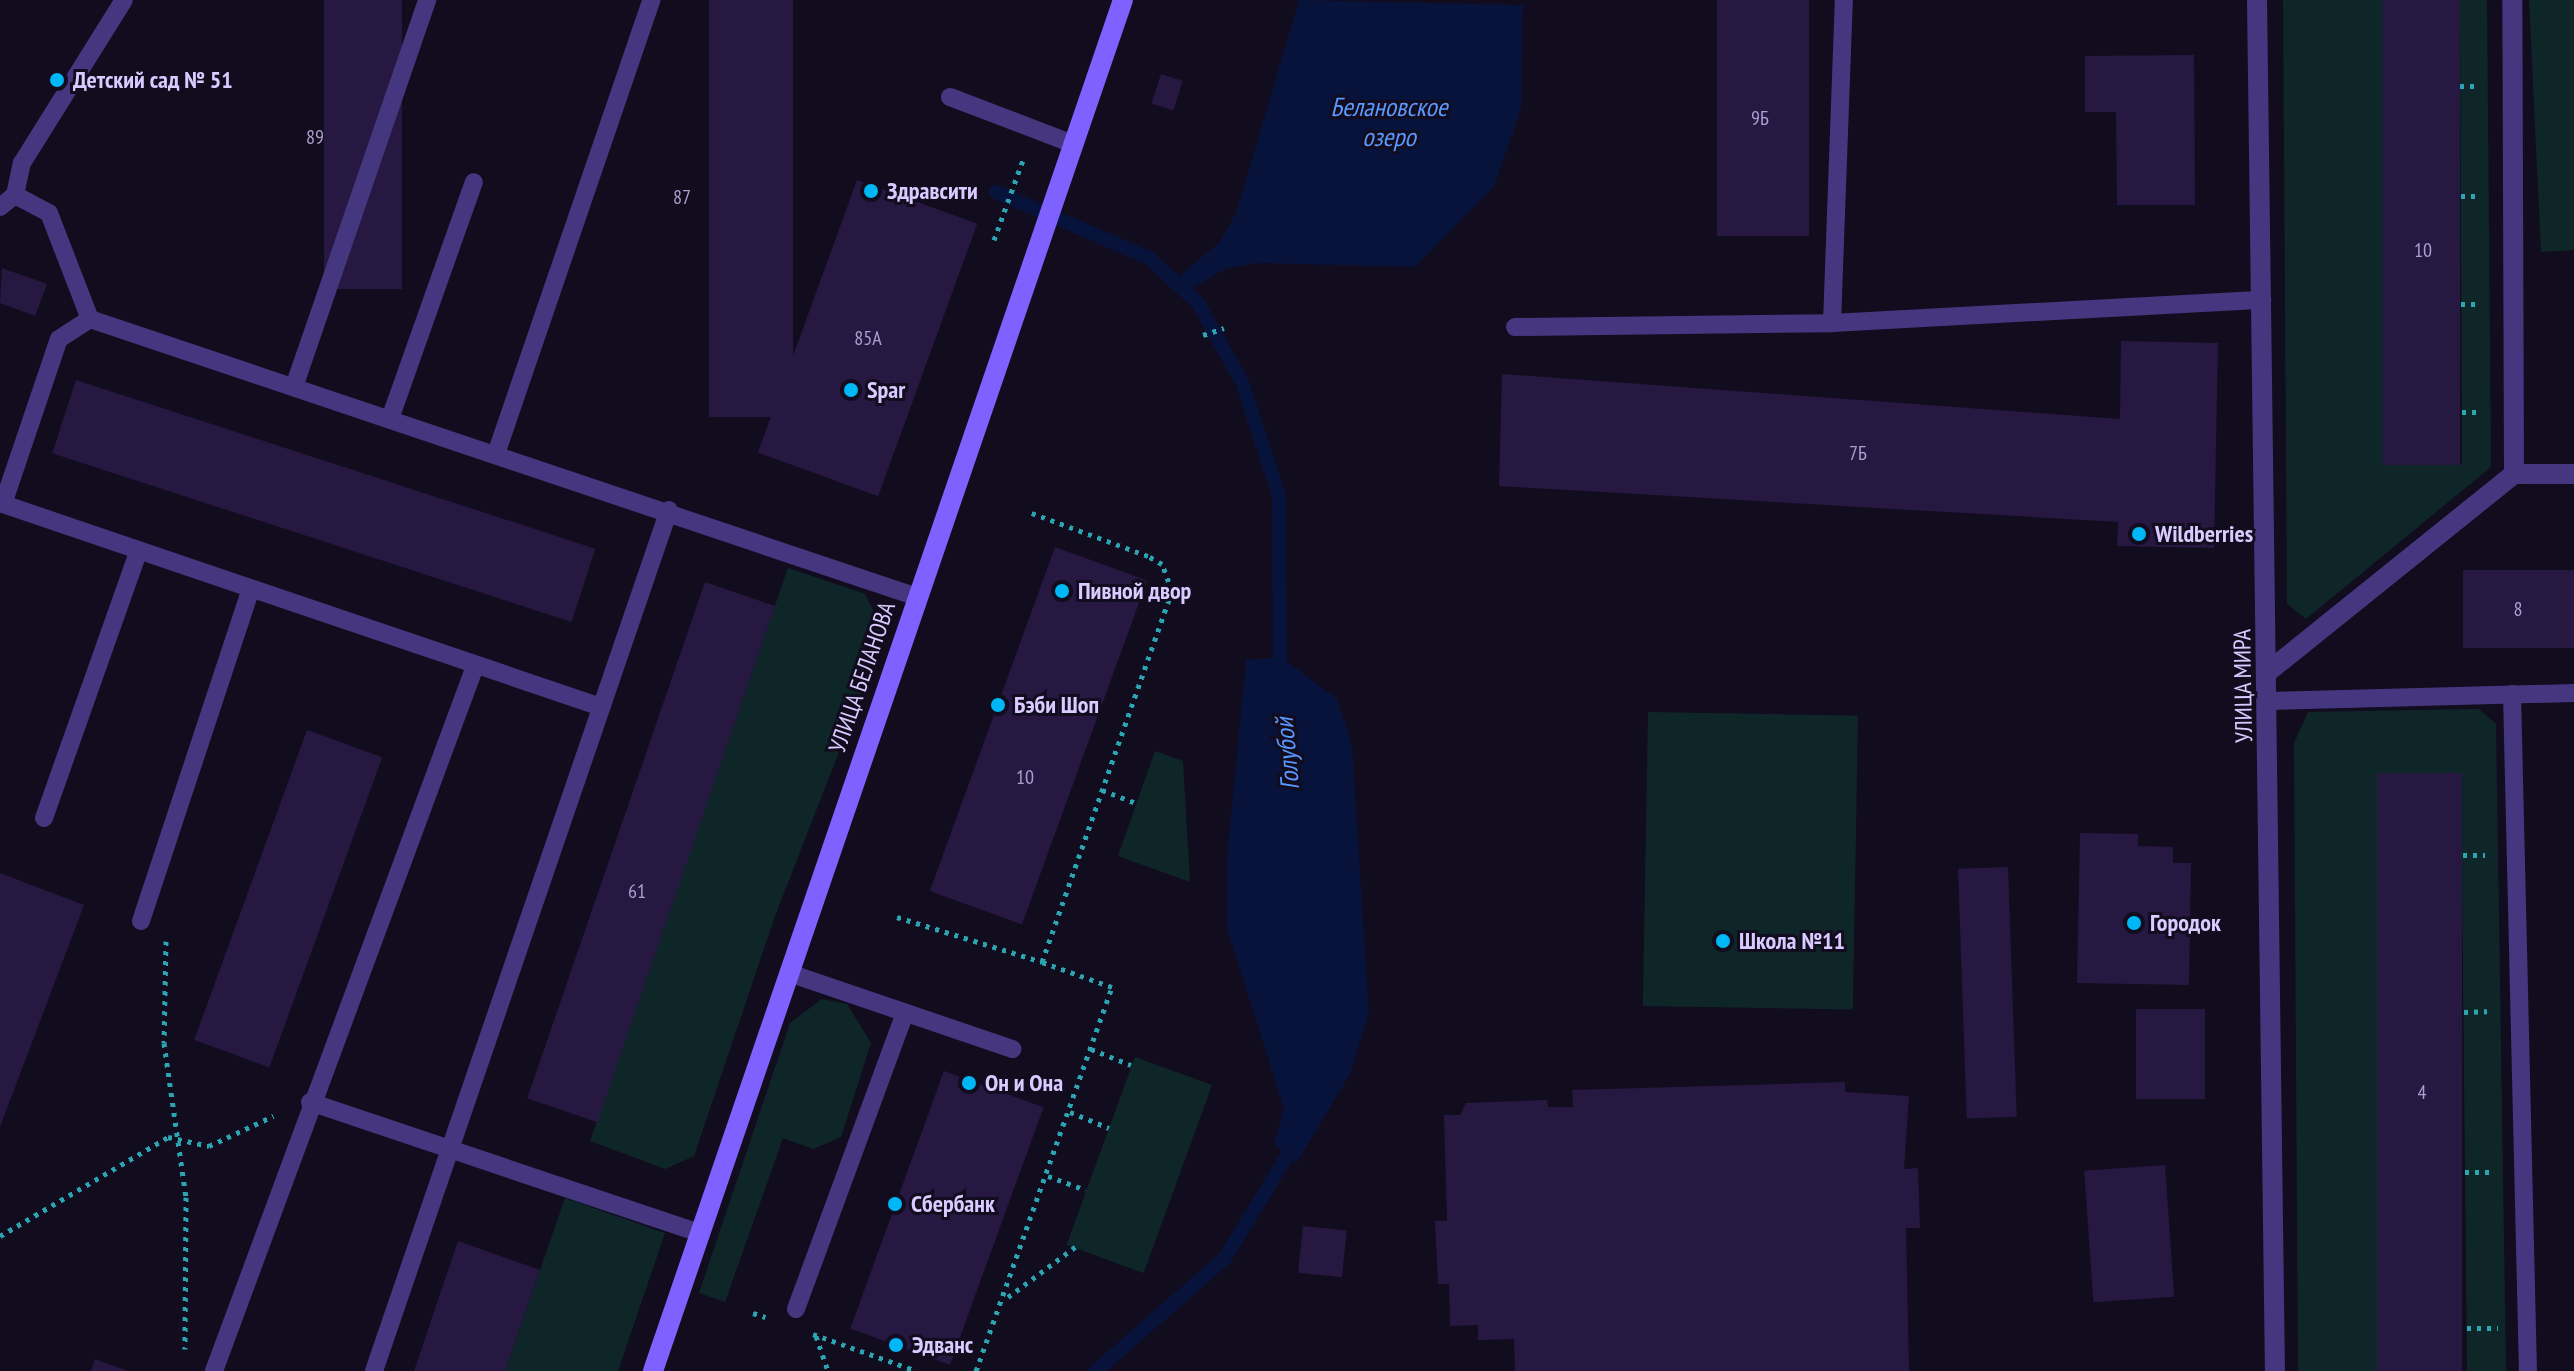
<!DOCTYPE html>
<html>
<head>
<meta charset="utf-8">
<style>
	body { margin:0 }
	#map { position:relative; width:2574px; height:1371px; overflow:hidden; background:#120c1f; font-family:"PT Sans Narrow",sans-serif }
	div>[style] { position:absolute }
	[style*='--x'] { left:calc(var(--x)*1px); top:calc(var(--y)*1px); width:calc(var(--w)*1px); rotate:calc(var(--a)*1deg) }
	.green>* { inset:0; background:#0f2629; transform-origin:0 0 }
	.water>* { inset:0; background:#08133c }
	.stream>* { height:14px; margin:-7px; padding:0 7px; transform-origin:7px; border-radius:7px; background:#08133c }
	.building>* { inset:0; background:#271841; transform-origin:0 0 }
	.path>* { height:5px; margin-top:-2.5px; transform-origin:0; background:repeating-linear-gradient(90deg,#2ca5b2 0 4px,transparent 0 10px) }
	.lane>* { height:18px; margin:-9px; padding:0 9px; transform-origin:9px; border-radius:9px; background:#45377f }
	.street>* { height:20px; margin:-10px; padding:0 10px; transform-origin:10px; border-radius:10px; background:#45377f }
	.secondary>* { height:20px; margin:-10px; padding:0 10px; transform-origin:10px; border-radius:10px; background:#7e62ff }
	.dots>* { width:22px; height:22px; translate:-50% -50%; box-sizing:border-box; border:4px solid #120c1f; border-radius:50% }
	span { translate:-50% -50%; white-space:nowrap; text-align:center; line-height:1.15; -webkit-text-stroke:6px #120c1f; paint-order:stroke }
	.number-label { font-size:20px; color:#ac9ed0 }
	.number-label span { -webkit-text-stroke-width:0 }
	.poi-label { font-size:24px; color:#d9cbff; font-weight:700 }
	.left { translate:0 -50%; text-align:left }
	.street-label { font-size:24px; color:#d9cbff }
	.water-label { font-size:26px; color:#5998ff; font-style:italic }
</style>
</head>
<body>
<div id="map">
	<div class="green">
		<div style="clip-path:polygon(2283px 0,2383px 0,2386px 465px,2462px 464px,2460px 0,2487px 0,2491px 467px,2306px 619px,2287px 604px)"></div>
		<div style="clip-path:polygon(2529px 0,2574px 0,2574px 250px,2541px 252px)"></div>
		<div style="clip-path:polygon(788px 568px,865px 594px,885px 634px,775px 916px,694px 1156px,665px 1169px,590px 1141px)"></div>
		<div style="clip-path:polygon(2479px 709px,2496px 724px,2506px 1371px,2467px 1371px,2461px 773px,2377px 774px,2382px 1371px,2298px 1371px,2294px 743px,2308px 712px)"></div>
		<div style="left:1648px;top:712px;width:210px;height:294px;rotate:1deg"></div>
		<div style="clip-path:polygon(1155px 751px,1183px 761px,1190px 882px,1118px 856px)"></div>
		<div style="clip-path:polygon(822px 999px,847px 1004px,871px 1043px,841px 1137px,813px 1149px,783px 1138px,725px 1302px,699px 1293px,790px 1023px)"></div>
		<div style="left:1135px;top:1057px;width:82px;height:200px;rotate:20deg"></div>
		<div style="clip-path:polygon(565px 1198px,665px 1233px,618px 1371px,505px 1371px)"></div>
	</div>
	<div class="water">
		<div style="clip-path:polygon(1299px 0,1523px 5px,1521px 109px,1494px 187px,1415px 267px,1260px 263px,1227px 268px,1181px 294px,1171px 283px,1219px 243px,1236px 213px)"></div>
		<div style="clip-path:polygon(1281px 657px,1337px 699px,1352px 745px,1369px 1013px,1350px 1074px,1296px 1164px,1274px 1143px,1284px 1109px,1227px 928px,1227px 857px,1246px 660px)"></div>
	</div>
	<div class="stream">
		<div style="--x:996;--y:192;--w:167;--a:23.3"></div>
		<div style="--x:1149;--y:258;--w:67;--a:42.6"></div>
		<div style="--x:1198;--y:303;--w:90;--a:60.9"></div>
		<div style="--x:1242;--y:382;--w:119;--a:71.9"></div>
		<div style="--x:1279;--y:495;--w:180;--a:89.7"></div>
		<div style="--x:1096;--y:1371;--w:171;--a:-41.2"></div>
		<div style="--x:1225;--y:1258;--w:137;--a:-58.7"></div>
	</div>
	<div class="building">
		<div style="left:324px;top:0;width:78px;height:289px"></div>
		<div style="left:709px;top:0;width:84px;height:417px"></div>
		<div style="left:1717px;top:0;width:92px;height:236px"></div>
		<div style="left:2383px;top:0;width:77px;height:465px"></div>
		<div style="clip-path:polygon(2194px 55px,2195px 205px,2117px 205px,2116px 112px,2085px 112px,2085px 56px)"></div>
		<div style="left:1161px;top:74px;width:23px;height:31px;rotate:18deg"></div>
		<div style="left:857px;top:180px;width:128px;height:290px;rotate:20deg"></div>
		<div style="clip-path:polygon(2px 268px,47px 284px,35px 316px,0 303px)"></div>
		<div style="clip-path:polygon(2121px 341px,2218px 343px,2214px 548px,2117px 546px,2118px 522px,1499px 486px,1502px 374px,2120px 419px)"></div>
		<div style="left:76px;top:380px;width:546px;height:77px;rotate:18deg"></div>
		<div style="left:1055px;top:547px;width:98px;height:366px;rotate:20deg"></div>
		<div style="left:2463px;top:570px;width:111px;height:78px"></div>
		<div style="left:705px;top:582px;width:74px;height:546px;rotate:19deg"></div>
		<div style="left:307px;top:730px;width:80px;height:330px;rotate:20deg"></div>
		<div style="left:2462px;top:773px;width:598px;height:85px;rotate:90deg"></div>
		<div style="clip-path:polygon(2080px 833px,2138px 834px,2138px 846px,2173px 847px,2173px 863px,2191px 863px,2189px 985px,2077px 983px)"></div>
		<div style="left:2008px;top:867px;width:250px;height:50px;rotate:88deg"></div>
		<div style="clip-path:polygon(0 873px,84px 905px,0 1127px)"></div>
		<div style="left:2136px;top:1009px;width:69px;height:90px"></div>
		<div style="left:944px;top:1071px;width:106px;height:274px;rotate:20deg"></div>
		<div style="clip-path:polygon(1845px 1082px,1845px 1092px,1909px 1096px,1904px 1169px,1918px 1168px,1920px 1228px,1906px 1228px,1909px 1371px,1515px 1371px,1514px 1339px,1478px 1340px,1478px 1325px,1450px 1326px,1449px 1284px,1438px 1284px,1435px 1221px,1447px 1221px,1444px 1115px,1460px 1115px,1466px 1103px,1547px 1100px,1548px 1107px,1573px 1107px,1572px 1090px)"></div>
		<div style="left:2165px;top:1165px;width:132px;height:81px;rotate:86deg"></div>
		<div style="left:1303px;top:1226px;width:44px;height:47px;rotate:6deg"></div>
		<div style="clip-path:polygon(458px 1241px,540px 1270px,505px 1371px,414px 1371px)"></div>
		<div style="clip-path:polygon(95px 1359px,128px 1371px,91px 1371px)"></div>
	</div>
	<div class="path">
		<div style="--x:2460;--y:86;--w:19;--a:0"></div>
		<div style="--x:2461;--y:196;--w:19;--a:0"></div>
		<div style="--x:994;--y:240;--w:88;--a:-70.1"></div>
		<div style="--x:2461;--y:304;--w:19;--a:0"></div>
		<div style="--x:1203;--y:335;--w:22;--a:-18"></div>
		<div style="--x:2462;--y:412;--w:19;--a:0"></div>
		<div style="--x:1102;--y:790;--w:36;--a:21"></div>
		<div style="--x:2463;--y:855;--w:22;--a:0"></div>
		<div style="--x:897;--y:917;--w:152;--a:17.2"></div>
		<div style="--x:1042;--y:962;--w:393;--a:-70.7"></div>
		<div style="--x:1172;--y:591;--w:29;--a:-110"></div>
		<div style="--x:1162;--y:564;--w:16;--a:-150"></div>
		<div style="--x:1148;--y:556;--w:124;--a:-159.7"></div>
		<div style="--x:166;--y:941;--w:102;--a:91.1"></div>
		<div style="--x:164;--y:1043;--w:156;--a:81.9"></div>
		<div style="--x:186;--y:1197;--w:152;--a:90.4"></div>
		<div style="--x:2464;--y:1012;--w:23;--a:-2"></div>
		<div style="--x:1091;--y:1049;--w:43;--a:21.8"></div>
		<div style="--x:1070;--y:1112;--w:42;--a:22.3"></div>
		<div style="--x:2465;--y:1172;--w:27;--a:0"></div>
		<div style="--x:1048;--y:1176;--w:40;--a:20.2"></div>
		<div style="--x:0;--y:1236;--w:195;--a:-30.5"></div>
		<div style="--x:168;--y:1137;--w:42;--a:12.4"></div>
		<div style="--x:209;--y:1146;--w:71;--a:-25.1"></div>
		<div style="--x:1008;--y:1297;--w:84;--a:-36.7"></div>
		<div style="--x:753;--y:1313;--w:13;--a:18"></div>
		<div style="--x:2467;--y:1328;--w:31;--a:0"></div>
		<div style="--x:813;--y:1334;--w:110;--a:19.6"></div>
		<div style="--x:816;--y:1336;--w:37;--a:71"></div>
		<div style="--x:976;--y:1371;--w:407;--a:-70.5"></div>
		<div style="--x:1112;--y:987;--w:74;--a:-160.3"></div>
	</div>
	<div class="lane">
		<div style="--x:950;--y:97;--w:132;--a:20.9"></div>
		<div style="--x:15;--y:195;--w:33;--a:-78"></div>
		<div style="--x:22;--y:163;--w:192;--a:-58"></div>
		<div style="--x:0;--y:207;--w:19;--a:-39"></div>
		<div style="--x:15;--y:195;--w:38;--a:28"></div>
		<div style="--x:49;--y:213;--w:114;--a:68.9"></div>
		<div style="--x:1832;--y:323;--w:323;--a:-87.9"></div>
		<div style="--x:1515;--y:327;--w:317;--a:-0.7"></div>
		<div style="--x:1832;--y:323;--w:431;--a:-3.1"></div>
		<div style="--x:295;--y:384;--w:406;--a:-71"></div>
		<div style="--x:391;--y:416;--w:248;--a:-70.5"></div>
		<div style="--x:497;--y:451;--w:477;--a:-71.1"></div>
		<div style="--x:2512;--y:694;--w:677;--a:88.65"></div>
		<div style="--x:2269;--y:701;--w:305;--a:-1.5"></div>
		<div style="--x:601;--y:707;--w:632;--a:-161.25"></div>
		<div style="--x:3;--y:504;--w:174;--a:-71.3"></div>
		<div style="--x:59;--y:339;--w:37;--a:-33"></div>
		<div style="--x:90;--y:319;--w:872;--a:18.58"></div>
		<div style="--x:44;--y:818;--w:284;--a:-70.5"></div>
		<div style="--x:141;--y:921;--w:350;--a:-71.7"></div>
		<div style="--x:789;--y:973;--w:236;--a:18.8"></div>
		<div style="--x:310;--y:1102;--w:411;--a:18.6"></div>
		<div style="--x:796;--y:1309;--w:316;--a:-69.8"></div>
		<div style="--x:214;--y:1371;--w:752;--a:-69.68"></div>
		<div style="--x:374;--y:1371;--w:910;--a:-71.09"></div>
	</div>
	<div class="street">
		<div style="--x:2257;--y:0;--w:1371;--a:89.25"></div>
		<div style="--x:2514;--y:474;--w:60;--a:0"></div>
		<div style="--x:2269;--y:671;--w:314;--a:-38.8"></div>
		<div style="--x:2514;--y:474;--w:474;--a:-90.2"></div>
	</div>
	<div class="secondary">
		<div style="--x:653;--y:1371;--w:1449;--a:-71.08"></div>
	</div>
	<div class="dots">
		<div style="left:57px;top:80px;background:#00b7f6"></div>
		<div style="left:871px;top:191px;background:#00b7f6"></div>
		<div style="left:851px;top:390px;background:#00b7f6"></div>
		<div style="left:2139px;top:534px;background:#00b7f6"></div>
		<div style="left:1062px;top:591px;background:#00b7f6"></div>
		<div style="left:998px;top:705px;background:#00b7f6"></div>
		<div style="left:2134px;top:923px;background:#00b7f6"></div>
		<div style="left:1723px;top:941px;background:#00b7f6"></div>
		<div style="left:969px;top:1083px;background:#00b7f6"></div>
		<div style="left:895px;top:1204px;background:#00b7f6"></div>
		<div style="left:896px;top:1345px;background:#00b7f6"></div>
	</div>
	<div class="number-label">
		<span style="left:1760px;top:118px">9Б</span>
		<span style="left:315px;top:137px">89</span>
		<span style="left:682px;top:197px">87</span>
		<span style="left:2423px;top:250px">10</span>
		<span style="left:868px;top:338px">85А</span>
		<span style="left:1858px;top:453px">7Б</span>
		<span style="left:2518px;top:609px">8</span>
		<span style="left:1025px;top:777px">10</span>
		<span style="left:637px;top:891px">61</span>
		<span style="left:2422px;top:1092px">4</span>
	</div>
	<div class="poi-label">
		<span class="left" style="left:73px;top:80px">Детский сад № 51</span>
		<span class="left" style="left:887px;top:191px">Здравсити</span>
		<span class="left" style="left:867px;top:390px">Spar</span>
		<span class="left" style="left:2155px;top:534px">Wildberries</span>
		<span class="left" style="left:1078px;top:591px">Пивной двор</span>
		<span class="left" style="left:1014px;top:705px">Бэби Шоп</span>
		<span class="left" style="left:2150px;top:923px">Городок</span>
		<span class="left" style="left:1739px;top:941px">Школа №11</span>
		<span class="left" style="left:985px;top:1083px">Он и Она</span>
		<span class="left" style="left:911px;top:1204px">Сбербанк</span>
		<span class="left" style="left:912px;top:1345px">Эдванс</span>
	</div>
	<div class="street-label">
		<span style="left:862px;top:677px;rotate:-71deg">УЛИЦА БЕЛАНОВА</span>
		<span style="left:2243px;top:686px;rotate:-91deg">УЛИЦА МИРА</span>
	</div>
	<div class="water-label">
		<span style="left:1389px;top:122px">Белановское<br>озеро</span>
		<span style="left:1287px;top:754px;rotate:-95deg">Голубой</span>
	</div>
</div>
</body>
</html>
